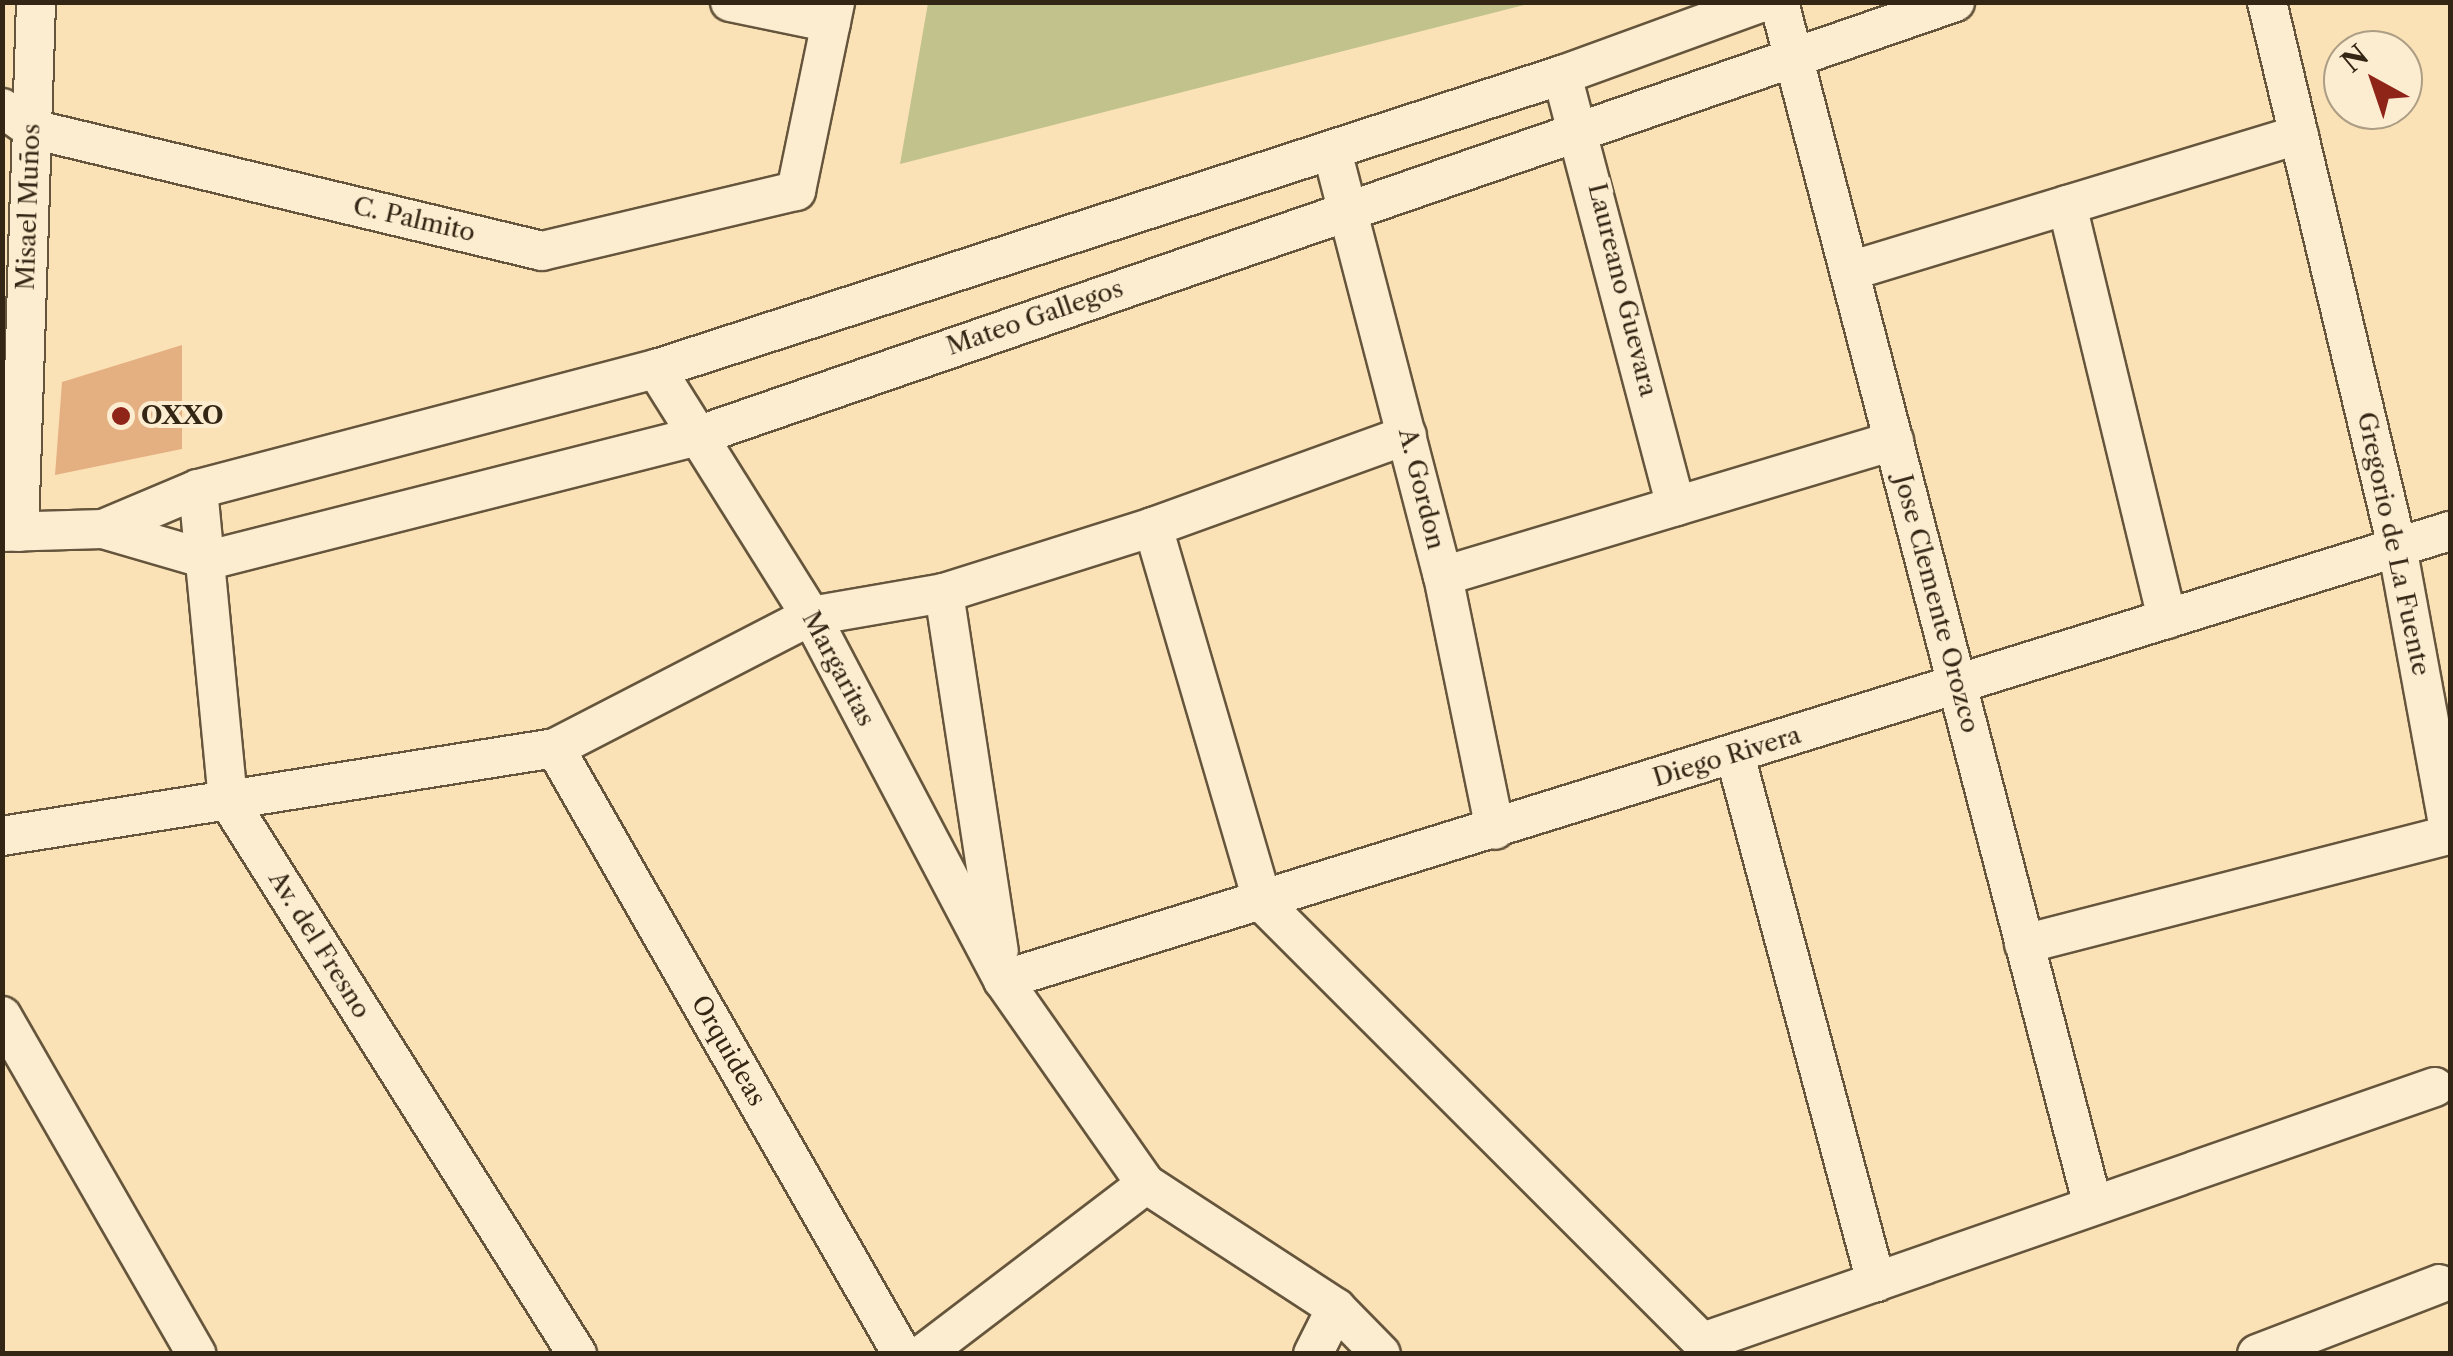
<!DOCTYPE html>
<html>
<head>
<meta charset="utf-8">
<style>
	body { margin:0 }
	#map { position:relative; width:2453px; height:1356px; overflow:hidden; background:#fbe2b6; font-family:"Libre Caslon Text",serif }
	div>[style] { position:absolute }
	[style*='--x'] { left:calc(var(--x)*1px); top:calc(var(--y)*1px); width:calc(var(--w)*1px); rotate:calc(var(--a)*1deg) }
	.green>* { inset:0; background:#c1c28c }
	.building>* { inset:0; background:#e4b082 }
	.roads { filter:drop-shadow(2px 0 #65553c) drop-shadow(-2px 0 #65553c) drop-shadow(0 2px #65553c) drop-shadow(0 -2px #65553c) }
	.street>* { height:38px; margin:-19px; padding:0 19px; transform-origin:19px; border-radius:19px; background:#fcecd0 }
	.dots>* { width:28px; height:28px; translate:-50% -50%; box-sizing:border-box; border:5px solid #fcecd0; border-radius:50% }
	span { translate:-50% -50%; white-space:nowrap; text-align:center; line-height:1.15; -webkit-text-stroke:8px #fcecd0; paint-order:stroke }
	.street-label { font-size:25px; color:#332614 }
	.poi-label { font-size:25px; color:#332614; font-weight:700 }
	.left { translate:0 -50%; text-align:left }
	.frame { position:absolute; inset:0; border:5px solid #332614; pointer-events:none }
	.north { position:absolute; left:2323px; top:30px; width:100px; height:100px; box-sizing:border-box; background:#fcecd0; border:2px solid #ac9d85; border-radius:50%; rotate:320deg; font-size:28px; font-weight:700; line-height:40px; text-align:center; color:#332614 }
	.north::after { content:''; display:block; margin:auto; width:35px; height:45px; background:#8f2418; clip-path:polygon(50% 0,100% 100%,50% 72%,0 100%) }
</style>
</head>
<body>
<div id="map">
	<div class="green">
		<div style="clip-path:polygon(928px 3px,928px 2px,1532px 3px,900px 164px)"></div>
	</div>
	<div class="building">
		<div style="clip-path:polygon(182px 345px,182px 449px,55px 475px,62px 382px)"></div>
	</div>
	<div class="roads">
		<div class="street">
			<div style="--x:730;--y:2;--w:103;--a:11.7"></div>
			<div style="--x:1779;--y:2;--w:1244;--a:75.38"></div>
			<div style="--x:1562;--y:75;--w:446;--a:75.2"></div>
			<div style="--x:2;--y:108;--w:37;--a:35"></div>
			<div style="--x:32;--y:129;--w:524;--a:13.45"></div>
			<div style="--x:542;--y:251;--w:261;--a:-13.3"></div>
			<div style="--x:796;--y:191;--w:193;--a:-78.3"></div>
			<div style="--x:1332;--y:151;--w:439;--a:75.4"></div>
			<div style="--x:1443;--y:576;--w:259;--a:78.4"></div>
			<div style="--x:2067;--y:205;--w:426;--a:76.4"></div>
			<div style="--x:1850;--y:271;--w:469;--a:-16.9"></div>
			<div style="--x:656;--y:369;--w:292;--a:57.9"></div>
			<div style="--x:811;--y:616;--w:412;--a:62.2"></div>
			<div style="--x:1003;--y:980;--w:249;--a:55"></div>
			<div style="--x:1146;--y:1184;--w:227;--a:33.1"></div>
			<div style="--x:1336;--y:1308;--w:64;--a:45.6"></div>
			<div style="--x:198;--y:489;--w:312;--a:84.5"></div>
			<div style="--x:228;--y:800;--w:655;--a:57.79"></div>
			<div style="--x:1153;--y:527;--w:392;--a:73.7"></div>
			<div style="--x:1263;--y:903;--w:638;--a:45"></div>
			<div style="--x:103;--y:529;--w:103;--a:-22.8"></div>
			<div style="--x:198;--y:489;--w:473;--a:-14.7"></div>
			<div style="--x:656;--y:369;--w:953;--a:-17.98"></div>
			<div style="--x:1562;--y:75;--w:214;--a:-20"></div>
			<div style="--x:2;--y:532;--w:101;--a:-1.7"></div>
			<div style="--x:103;--y:529;--w:110;--a:16.3"></div>
			<div style="--x:209;--y:560;--w:500;--a:-14.23"></div>
			<div style="--x:694;--y:437;--w:1334;--a:-19.03"></div>
			<div style="--x:19;--y:532;--w:530;--a:-88.16"></div>
			<div style="--x:1443;--y:576;--w:471;--a:-16.7"></div>
			<div style="--x:944;--y:593;--w:362;--a:81.3"></div>
			<div style="--x:555;--y:748;--w:698;--a:60.2"></div>
			<div style="--x:1735;--y:755;--w:546;--a:75.02"></div>
			<div style="--x:2;--y:836;--w:560;--a:-9.04"></div>
			<div style="--x:555;--y:748;--w:288;--a:-27.3"></div>
			<div style="--x:811;--y:616;--w:135;--a:-9.8"></div>
			<div style="--x:944;--y:593;--w:219;--a:-17.5"></div>
			<div style="--x:1153;--y:527;--w:270;--a:-19.9"></div>
			<div style="--x:2024;--y:944;--w:440;--a:-14.4"></div>
			<div style="--x:2450;--y:835;--w:293;--a:-100.4"></div>
			<div style="--x:2397;--y:547;--w:560;--a:-103.42"></div>
			<div style="--x:1003;--y:980;--w:1515;--a:-17.24"></div>
			<div style="--x:2;--y:1016;--w:390;--a:60.1"></div>
			<div style="--x:1703;--y:1342;--w:775;--a:-19.21"></div>
			<div style="--x:923;--y:1354;--w:280;--a:-37.3"></div>
			<div style="--x:1313;--y:1354;--w:51;--a:-63.4"></div>
			<div style="--x:2257;--y:1354;--w:195;--a:-21"></div>
		</div>
	</div>
	<div class="dots">
		<div style="left:121px;top:416px;background:#8f2418"></div>
	</div>
	<div class="street-label">
		<span style="left:29px;top:207px;rotate:-88deg">Misael Muños</span>
		<span style="left:414px;top:220px;rotate:13deg">C. Palmito</span>
		<span style="left:1622px;top:290px;rotate:76deg">Laureano Guevara</span>
		<span style="left:1035px;top:318px;rotate:-19deg">Mateo Gallegos</span>
		<span style="left:1421px;top:489px;rotate:76deg">A. Gordon</span>
		<span style="left:2393px;top:544px;rotate:78deg">Gregorio de La Fuente</span>
		<span style="left:1936px;top:604px;rotate:75deg">Jose Clemente Orozco</span>
		<span style="left:838px;top:669px;rotate:62deg">Margaritas</span>
		<span style="left:1727px;top:757px;rotate:-17deg">Diego Rivera</span>
		<span style="left:319px;top:945px;rotate:58deg">Av. del Fresno</span>
		<span style="left:728px;top:1051px;rotate:60deg">Orquideas</span>
	</div>
	<div class="poi-label">
		<span class="left" style="left:141px;top:416px">OXXO</span>
	</div>
	<div class="frame"></div>
	<div class="north">N</div>
</div>
</body>
</html>
